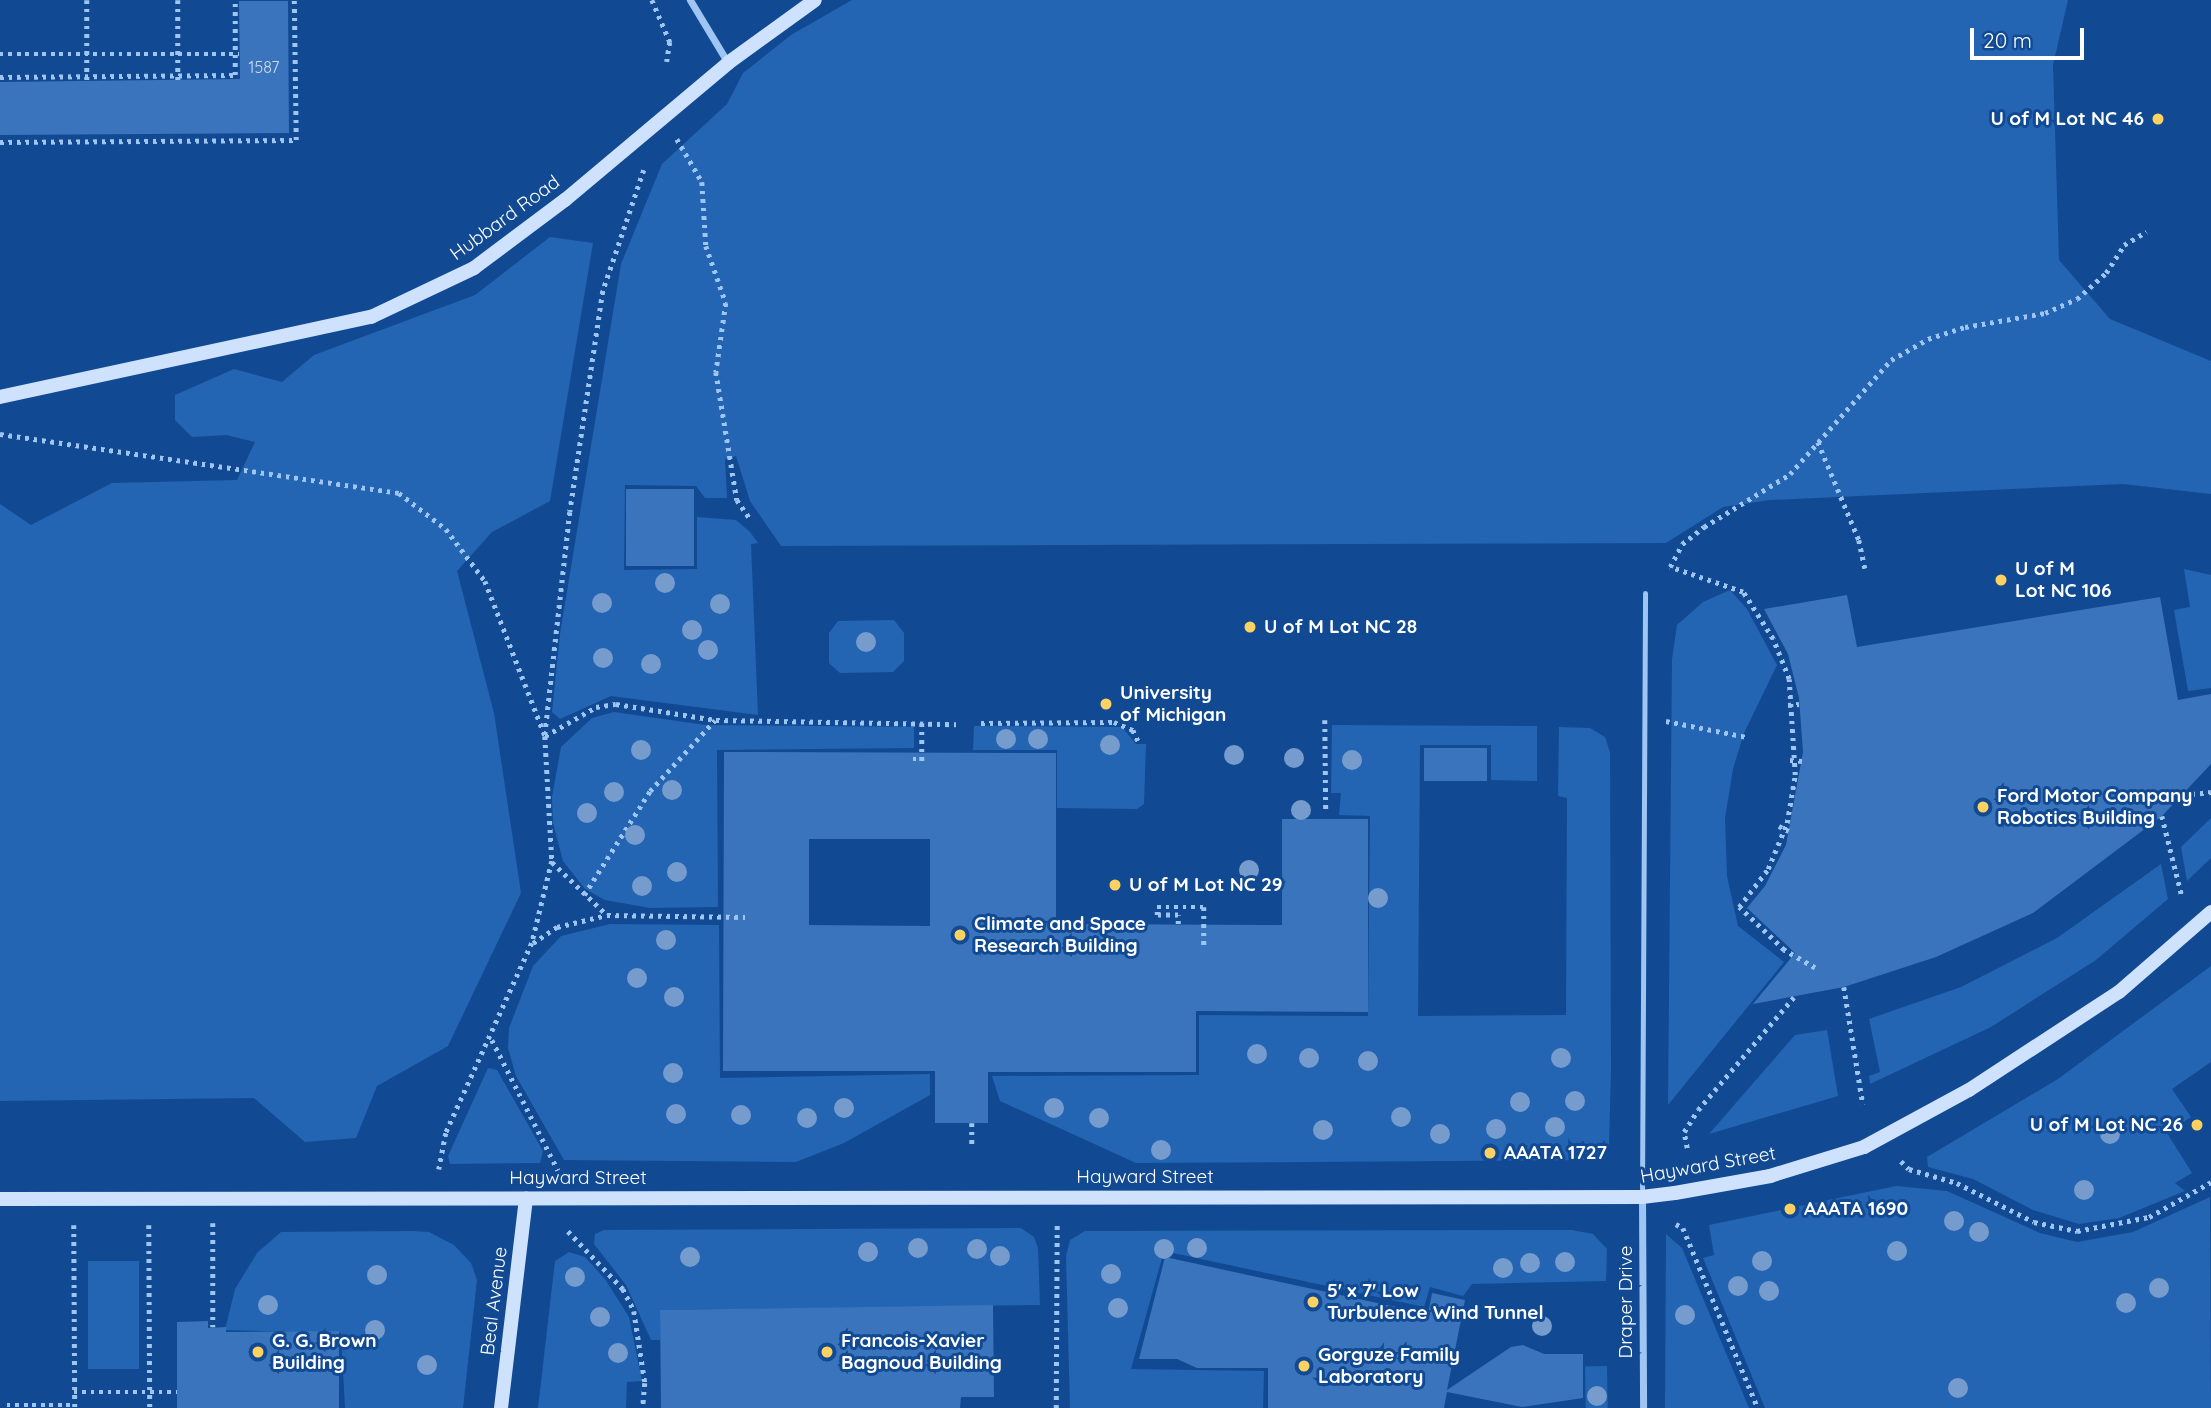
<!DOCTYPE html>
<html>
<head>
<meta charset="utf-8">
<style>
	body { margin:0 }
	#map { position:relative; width:2211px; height:1408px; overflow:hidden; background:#114a93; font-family:Quicksand,sans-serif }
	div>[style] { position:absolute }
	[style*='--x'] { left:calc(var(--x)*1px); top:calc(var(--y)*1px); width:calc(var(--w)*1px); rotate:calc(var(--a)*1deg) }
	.green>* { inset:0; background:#2364b3; transform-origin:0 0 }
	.building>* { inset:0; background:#3a74bc; transform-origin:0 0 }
	.path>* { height:4.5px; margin-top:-2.25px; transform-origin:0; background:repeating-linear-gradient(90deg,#9fc5f3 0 3.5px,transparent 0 8.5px) }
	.lane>* { height:5px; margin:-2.5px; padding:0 2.5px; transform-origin:2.5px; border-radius:2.5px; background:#9fc5f3 }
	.street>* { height:7px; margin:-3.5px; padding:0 3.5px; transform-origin:3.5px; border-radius:3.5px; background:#9fc5f3 }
	.secondary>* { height:14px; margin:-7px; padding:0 7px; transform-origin:7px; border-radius:7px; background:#cee2fd }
	.trees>* { width:20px; height:20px; margin:-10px; border-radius:50%; background:#759ccd }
	.dots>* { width:19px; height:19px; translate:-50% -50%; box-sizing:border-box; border:4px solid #114a93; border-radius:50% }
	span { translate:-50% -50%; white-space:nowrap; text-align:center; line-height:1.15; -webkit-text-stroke:6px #114a93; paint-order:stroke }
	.number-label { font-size:16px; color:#cedcee }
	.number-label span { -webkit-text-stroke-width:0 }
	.poi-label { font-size:19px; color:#fff; font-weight:700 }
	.right { translate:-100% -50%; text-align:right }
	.left { translate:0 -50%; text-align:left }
	.street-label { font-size:19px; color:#fff }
	.scale { position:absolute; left:1970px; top:28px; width:114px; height:32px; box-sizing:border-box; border:4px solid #fff; border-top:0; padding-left:9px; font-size:21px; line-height:24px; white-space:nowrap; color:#fff; -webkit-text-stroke:5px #114a93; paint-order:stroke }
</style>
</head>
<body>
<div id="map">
	<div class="green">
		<div style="clip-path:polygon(852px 0,2068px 0,2053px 65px,2059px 260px,2110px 319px,2211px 361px,2211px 494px,2123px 484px,1770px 500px,1723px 507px,1666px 543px,781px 546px,750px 501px,736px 456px,725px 459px,727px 498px,705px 498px,696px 486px,625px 485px,624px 570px,697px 569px,697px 517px,736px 520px,750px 532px,758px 543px,751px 544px,758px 715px,611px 696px,560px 719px,552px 712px,560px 634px,621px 264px,662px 164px,727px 104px,743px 73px,791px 35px)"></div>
		<div style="clip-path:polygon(550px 237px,593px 243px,550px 501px,492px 532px,457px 571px,494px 713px,521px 893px,448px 1046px,377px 1086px,356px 1138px,305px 1142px,254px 1098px,0 1101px,0 504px,31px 525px,112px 483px,237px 480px,255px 442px,226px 435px,192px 437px,175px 420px,175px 395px,234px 369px,282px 382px,314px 355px,475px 295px)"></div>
		<div style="clip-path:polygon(2184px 569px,2211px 575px,2211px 688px,2188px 691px,2174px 610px,2190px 607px)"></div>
		<div style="clip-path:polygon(1730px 590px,1747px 609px,1777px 665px,1744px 733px,1733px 769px,1725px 818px,1727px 876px,1738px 926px,1784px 962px,1668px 1105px,1672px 659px,1677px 625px,1703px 602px)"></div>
		<div style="clip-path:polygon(894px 620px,904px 633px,904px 661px,893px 672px,840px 673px,829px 663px,829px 633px,838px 621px)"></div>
		<div style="clip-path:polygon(614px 712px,706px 725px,914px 727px,914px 748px,717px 750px,718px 907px,650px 908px,605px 900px,585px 889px,563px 861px,553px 823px,552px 797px,561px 747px,592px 718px)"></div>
		<div style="clip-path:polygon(1332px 725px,1537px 726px,1537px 781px,1491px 780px,1491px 745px,1420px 745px,1418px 1016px,1566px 1015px,1567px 798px,1558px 796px,1559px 727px,1590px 728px,1605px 737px,1610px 752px,1611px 1070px,1609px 1146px,1604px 1160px,1136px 1163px,1000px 1101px,992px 1076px,1199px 1075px,1199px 1015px,1368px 1016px,1370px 816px,1339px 815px,1341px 793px,1331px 793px)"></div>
		<div style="clip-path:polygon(974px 726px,1122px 727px,1136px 744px,1146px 744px,1144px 804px,1137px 809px,1057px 808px,1057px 750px,973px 750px)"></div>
		<div style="clip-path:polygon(2211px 818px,2211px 858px,2187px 881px,2181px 847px)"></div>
		<div style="clip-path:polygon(2161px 864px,2168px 899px,2096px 960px,1991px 1027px,1870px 1084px,1869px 1076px,1880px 1072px,1869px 1019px,1961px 987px,2057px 938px)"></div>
		<div style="clip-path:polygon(610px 924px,719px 925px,720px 1078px,930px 1074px,930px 1095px,844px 1143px,796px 1162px,564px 1160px,516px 1076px,508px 1048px,509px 1028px,533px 966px,561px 936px)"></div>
		<div style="clip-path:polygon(2211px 966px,2211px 1062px,2172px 1089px,2191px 1117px,2167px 1133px,2192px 1173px,2175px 1183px,2185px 1191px,2119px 1218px,2079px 1224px,2033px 1210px,1973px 1179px,1928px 1167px,1927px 1157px,2058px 1079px)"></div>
		<div style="clip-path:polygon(1827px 1030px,1838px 1096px,1709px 1134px,1795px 1035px)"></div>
		<div style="clip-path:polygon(488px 1068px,497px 1070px,543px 1151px,540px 1163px,450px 1164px,448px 1156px)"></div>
		<div style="clip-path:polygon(1896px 1186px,1947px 1191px,2040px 1233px,2077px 1242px,2133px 1232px,2210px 1197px,2211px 1408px,1765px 1408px,1703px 1258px,1714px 1255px,1709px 1225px)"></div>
		<div style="clip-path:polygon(1021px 1228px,1034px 1237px,1038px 1248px,1040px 1305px,660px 1310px,660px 1340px,651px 1340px,626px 1285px,594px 1244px,595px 1234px,604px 1230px)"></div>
		<div style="clip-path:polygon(1572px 1230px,1593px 1234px,1607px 1249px,1606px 1281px,1472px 1284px,1463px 1296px,1430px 1287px,1424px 1307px,1164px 1251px,1131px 1369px,1264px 1371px,1263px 1408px,1070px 1408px,1066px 1256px,1070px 1240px,1085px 1231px)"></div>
		<div style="clip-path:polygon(281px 1232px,414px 1231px,429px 1232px,454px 1245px,471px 1263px,477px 1280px,463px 1408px,345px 1408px,341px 1333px,225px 1330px,235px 1289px,257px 1253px)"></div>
		<div style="clip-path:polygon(1666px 1234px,1682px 1248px,1749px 1408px,1665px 1408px)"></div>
		<div style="clip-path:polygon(569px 1252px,585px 1257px,605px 1279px,629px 1317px,642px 1381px,627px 1382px,626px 1408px,538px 1408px,555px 1261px)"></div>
		<div style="left:88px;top:1261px;width:51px;height:108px"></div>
		<div style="left:1607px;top:1366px;width:42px;height:22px;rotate:89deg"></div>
	</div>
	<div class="building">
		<div style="clip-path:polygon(239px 1px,288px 1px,289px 133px,0 135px,0 82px,240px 79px)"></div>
		<div style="left:626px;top:489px;width:68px;height:77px"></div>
		<div style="clip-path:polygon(1847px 595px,1857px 647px,2160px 597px,2178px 700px,2211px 694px,2211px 764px,2162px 816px,2033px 913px,1936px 957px,1844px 987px,1753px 1004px,1795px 953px,1747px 908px,1765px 886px,1786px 845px,1803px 752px,1799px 698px,1788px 654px,1764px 609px)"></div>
		<div style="left:1424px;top:748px;width:63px;height:33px"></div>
		<div style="clip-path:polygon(evenodd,724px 752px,1056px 753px,1056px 924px,1282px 925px,1282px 819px,1368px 819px,1368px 1012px,1196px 1011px,1196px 1072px,988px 1072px,988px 1123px,935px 1123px,935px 1071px,723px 1071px,724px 752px,809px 839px,930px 839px,930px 926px,809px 925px,809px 839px)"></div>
		<div style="clip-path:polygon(1165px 1257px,1428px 1314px,1432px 1293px,1465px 1300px,1447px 1390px,1511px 1347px,1523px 1345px,1544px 1354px,1583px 1354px,1583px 1398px,1522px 1407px,1447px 1392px,1444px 1408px,1268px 1408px,1268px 1368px,1197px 1368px,1177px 1359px,1139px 1359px)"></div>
		<div style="clip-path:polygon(993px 1305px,994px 1397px,961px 1397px,960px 1408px,661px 1408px,660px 1310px)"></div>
		<div style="clip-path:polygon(208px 1321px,208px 1328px,226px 1327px,226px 1332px,339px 1331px,339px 1408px,177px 1408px,177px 1322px)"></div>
	</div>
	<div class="path">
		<div style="--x:87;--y:0;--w:80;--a:90"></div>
		<div style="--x:178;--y:0;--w:80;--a:90"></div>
		<div style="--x:652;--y:0;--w:46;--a:66.8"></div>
		<div style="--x:670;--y:42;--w:20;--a:99"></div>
		<div style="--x:0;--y:54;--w:239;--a:0"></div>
		<div style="--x:0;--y:77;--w:235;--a:-0.5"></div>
		<div style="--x:235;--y:75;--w:75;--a:-90"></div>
		<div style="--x:677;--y:139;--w:50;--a:59.8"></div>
		<div style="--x:702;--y:182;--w:64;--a:86.4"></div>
		<div style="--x:706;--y:246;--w:60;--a:70.7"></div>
		<div style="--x:726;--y:303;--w:70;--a:98.2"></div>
		<div style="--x:716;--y:372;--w:130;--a:80.7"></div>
		<div style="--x:737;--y:500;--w:21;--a:55"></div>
		<div style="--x:0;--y:142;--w:296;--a:-0.4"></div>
		<div style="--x:296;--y:140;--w:140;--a:-90.8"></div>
		<div style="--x:644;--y:170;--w:128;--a:108.7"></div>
		<div style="--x:603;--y:291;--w:223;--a:98.5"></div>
		<div style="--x:570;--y:512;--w:225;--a:96.4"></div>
		<div style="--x:545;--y:736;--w:59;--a:-29.6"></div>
		<div style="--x:596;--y:707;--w:20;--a:-9"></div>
		<div style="--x:616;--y:704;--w:101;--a:9.1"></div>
		<div style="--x:716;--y:720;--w:240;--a:1"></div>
		<div style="--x:0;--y:434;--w:403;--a:8.4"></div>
		<div style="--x:399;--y:493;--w:59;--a:37.5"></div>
		<div style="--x:446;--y:529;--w:65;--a:53.1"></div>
		<div style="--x:485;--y:581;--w:166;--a:68.8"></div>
		<div style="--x:545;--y:736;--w:125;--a:86.8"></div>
		<div style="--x:552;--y:861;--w:84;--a:103.7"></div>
		<div style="--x:532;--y:943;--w:209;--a:114.4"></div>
		<div style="--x:446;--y:1133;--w:37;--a:101"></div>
		<div style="--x:1818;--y:442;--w:106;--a:67.3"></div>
		<div style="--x:1859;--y:540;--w:29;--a:78"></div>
		<div style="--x:1788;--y:705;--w:11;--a:-5"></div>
		<div style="--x:1325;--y:720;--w:89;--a:89.4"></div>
		<div style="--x:1666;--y:721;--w:83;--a:11.2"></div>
		<div style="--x:922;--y:723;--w:41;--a:90"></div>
		<div style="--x:981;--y:723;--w:133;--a:-0.4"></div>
		<div style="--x:1114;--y:722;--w:21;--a:23"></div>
		<div style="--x:1133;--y:730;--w:14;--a:65"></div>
		<div style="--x:913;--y:759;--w:9;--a:0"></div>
		<div style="--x:1790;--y:760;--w:12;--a:5"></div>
		<div style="--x:2183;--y:795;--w:28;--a:-6"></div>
		<div style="--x:2162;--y:816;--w:82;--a:76"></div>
		<div style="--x:1779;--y:826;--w:11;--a:27"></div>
		<div style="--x:552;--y:862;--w:75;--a:43.9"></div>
		<div style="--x:584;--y:895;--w:123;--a:-57.6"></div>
		<div style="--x:650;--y:791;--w:96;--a:-47.5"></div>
		<div style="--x:1178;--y:924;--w:9;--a:-90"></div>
		<div style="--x:1178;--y:915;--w:21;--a:180"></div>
		<div style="--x:1157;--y:915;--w:8;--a:-90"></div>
		<div style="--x:1157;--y:907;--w:47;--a:0"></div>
		<div style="--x:1204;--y:907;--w:38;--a:90"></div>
		<div style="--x:533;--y:943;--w:29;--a:-34"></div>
		<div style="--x:557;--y:927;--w:51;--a:-13.5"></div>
		<div style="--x:607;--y:915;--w:138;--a:0.8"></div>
		<div style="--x:1815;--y:968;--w:36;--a:-150"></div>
		<div style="--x:1784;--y:950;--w:62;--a:-136.3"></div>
		<div style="--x:1739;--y:907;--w:48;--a:-52.7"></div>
		<div style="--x:1768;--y:869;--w:50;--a:-67.6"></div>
		<div style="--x:1787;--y:823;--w:49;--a:-80.5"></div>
		<div style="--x:1795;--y:775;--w:96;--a:-93.6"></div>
		<div style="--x:1789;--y:679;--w:43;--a:-111.8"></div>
		<div style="--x:1773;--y:639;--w:56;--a:-122.6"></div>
		<div style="--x:1743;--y:592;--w:77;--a:-161.1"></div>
		<div style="--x:1670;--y:567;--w:26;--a:-62"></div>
		<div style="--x:1682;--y:544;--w:28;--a:-38"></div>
		<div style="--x:1704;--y:527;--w:101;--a:-31.6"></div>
		<div style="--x:1790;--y:474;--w:152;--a:-48.5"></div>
		<div style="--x:1891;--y:360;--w:43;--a:-29.6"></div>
		<div style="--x:1928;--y:339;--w:39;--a:-18"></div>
		<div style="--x:1965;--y:327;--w:81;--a:-9.9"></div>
		<div style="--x:2045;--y:313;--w:35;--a:-24"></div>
		<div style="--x:2077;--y:299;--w:39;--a:-42"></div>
		<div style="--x:2106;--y:273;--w:33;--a:-57"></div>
		<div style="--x:2124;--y:245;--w:26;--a:-31"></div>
		<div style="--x:1844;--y:987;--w:119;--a:80.8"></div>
		<div style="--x:492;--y:1040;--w:146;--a:63.1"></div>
		<div style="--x:972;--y:1123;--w:25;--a:90"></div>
		<div style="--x:1687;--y:1148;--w:16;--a:-101"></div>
		<div style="--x:1684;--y:1132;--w:26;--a:-58"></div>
		<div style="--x:1698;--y:1110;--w:148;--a:-49.7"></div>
		<div style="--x:1901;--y:1161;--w:11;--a:45"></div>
		<div style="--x:1909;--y:1169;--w:50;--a:16.3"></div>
		<div style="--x:1957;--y:1183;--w:86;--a:26.9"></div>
		<div style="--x:2034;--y:1222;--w:44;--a:11.8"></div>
		<div style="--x:2077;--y:1231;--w:73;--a:-11"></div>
		<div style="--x:2149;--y:1217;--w:71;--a:-29.4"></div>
		<div style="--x:213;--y:1223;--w:104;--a:90"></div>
		<div style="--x:1676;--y:1224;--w:8;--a:30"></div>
		<div style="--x:1683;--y:1228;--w:195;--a:67.4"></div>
		<div style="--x:74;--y:1225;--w:183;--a:89.7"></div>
		<div style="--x:149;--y:1225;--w:183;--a:89.7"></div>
		<div style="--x:568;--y:1231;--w:80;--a:46.5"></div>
		<div style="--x:623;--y:1289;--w:25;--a:63"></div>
		<div style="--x:634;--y:1311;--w:73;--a:81.3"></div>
		<div style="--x:645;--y:1383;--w:25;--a:95"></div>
		<div style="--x:74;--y:1392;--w:103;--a:0"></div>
		<div style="--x:7;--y:1405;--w:67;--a:0"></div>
		<div style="--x:1056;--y:1408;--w:185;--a:-89.7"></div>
	</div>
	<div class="lane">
		<div style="--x:1642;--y:1196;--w:603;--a:-89.71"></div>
	</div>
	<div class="street">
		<div style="--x:690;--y:0;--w:74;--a:58.9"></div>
		<div style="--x:1642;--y:1197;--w:211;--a:89.7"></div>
	</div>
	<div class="secondary">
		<div style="--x:0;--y:397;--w:380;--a:-12.2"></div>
		<div style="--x:371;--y:317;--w:114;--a:-25.4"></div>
		<div style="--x:474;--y:268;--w:114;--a:-36.8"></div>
		<div style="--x:565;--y:200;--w:213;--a:-40"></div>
		<div style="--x:728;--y:63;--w:107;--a:-35.9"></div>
		<div style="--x:0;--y:1199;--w:1642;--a:-0.07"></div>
		<div style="--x:1642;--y:1197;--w:33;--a:-7"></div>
		<div style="--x:1675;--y:1193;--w:97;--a:-10.1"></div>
		<div style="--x:1770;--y:1176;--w:98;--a:-17.1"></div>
		<div style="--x:1864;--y:1147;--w:119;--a:-28.5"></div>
		<div style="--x:1969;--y:1090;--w:179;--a:-33.2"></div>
		<div style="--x:2119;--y:992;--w:122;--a:-41"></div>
		<div style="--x:501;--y:1408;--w:211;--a:-83.2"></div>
	</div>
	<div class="trees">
		<div style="left:665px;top:583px"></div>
		<div style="left:602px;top:603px"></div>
		<div style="left:720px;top:604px"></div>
		<div style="left:692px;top:630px"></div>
		<div style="left:866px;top:642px"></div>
		<div style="left:708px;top:650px"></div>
		<div style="left:603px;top:658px"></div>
		<div style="left:651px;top:664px"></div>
		<div style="left:1006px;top:739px"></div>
		<div style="left:1038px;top:739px"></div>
		<div style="left:1110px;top:745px"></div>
		<div style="left:641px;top:750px"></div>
		<div style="left:1234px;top:755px"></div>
		<div style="left:1294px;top:758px"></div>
		<div style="left:1352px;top:760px"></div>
		<div style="left:672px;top:790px"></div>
		<div style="left:614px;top:792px"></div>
		<div style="left:1301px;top:810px"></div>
		<div style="left:587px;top:813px"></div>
		<div style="left:635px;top:835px"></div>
		<div style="left:1249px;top:870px"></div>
		<div style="left:677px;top:872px"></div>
		<div style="left:642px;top:886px"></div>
		<div style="left:1378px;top:898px"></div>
		<div style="left:666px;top:940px"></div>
		<div style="left:637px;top:978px"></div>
		<div style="left:674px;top:997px"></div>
		<div style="left:1257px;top:1054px"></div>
		<div style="left:1309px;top:1058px"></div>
		<div style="left:1561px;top:1058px"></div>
		<div style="left:1368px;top:1061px"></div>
		<div style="left:673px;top:1073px"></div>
		<div style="left:1575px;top:1101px"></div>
		<div style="left:1520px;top:1102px"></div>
		<div style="left:844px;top:1108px"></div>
		<div style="left:1054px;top:1108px"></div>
		<div style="left:676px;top:1114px"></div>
		<div style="left:741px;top:1115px"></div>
		<div style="left:1401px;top:1117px"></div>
		<div style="left:807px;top:1118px"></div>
		<div style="left:1099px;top:1118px"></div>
		<div style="left:1555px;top:1127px"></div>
		<div style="left:1496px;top:1129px"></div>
		<div style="left:1323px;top:1130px"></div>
		<div style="left:1440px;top:1134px"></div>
		<div style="left:2110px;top:1134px"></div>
		<div style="left:1161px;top:1150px"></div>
		<div style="left:2084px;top:1190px"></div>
		<div style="left:1954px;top:1221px"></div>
		<div style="left:1979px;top:1232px"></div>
		<div style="left:918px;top:1248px"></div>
		<div style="left:1197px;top:1248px"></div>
		<div style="left:977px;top:1249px"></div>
		<div style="left:1164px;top:1249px"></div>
		<div style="left:1897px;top:1251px"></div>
		<div style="left:868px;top:1252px"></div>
		<div style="left:1000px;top:1256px"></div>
		<div style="left:690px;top:1257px"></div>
		<div style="left:1762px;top:1261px"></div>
		<div style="left:1565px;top:1262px"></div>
		<div style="left:1530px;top:1263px"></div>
		<div style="left:1503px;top:1268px"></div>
		<div style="left:1111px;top:1274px"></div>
		<div style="left:377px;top:1275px"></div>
		<div style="left:575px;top:1277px"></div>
		<div style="left:1738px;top:1286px"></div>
		<div style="left:2159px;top:1288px"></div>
		<div style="left:1769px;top:1291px"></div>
		<div style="left:2126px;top:1303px"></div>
		<div style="left:268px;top:1305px"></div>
		<div style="left:1118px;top:1308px"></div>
		<div style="left:1685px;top:1315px"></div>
		<div style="left:600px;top:1317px"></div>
		<div style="left:1542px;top:1326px"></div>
		<div style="left:375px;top:1330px"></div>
		<div style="left:618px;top:1353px"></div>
		<div style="left:427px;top:1365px"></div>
		<div style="left:1958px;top:1388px"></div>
		<div style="left:1597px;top:1396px"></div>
	</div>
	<div class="dots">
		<div style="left:2158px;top:119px;background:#ffd161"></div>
		<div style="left:2001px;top:580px;background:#ffd161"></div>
		<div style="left:1250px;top:627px;background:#ffd161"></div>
		<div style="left:1106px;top:704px;background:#ffd161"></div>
		<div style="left:1983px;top:807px;background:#ffd161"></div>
		<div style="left:1115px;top:885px;background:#ffd161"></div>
		<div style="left:960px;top:935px;background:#ffd161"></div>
		<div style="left:2197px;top:1125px;background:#ffd161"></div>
		<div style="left:1490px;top:1153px;background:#ffd161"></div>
		<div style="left:1790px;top:1209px;background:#ffd161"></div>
		<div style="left:1313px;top:1302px;background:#ffd161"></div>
		<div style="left:258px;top:1352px;background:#ffd161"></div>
		<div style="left:827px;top:1352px;background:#ffd161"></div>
		<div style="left:1304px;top:1366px;background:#ffd161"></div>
	</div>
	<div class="number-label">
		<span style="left:264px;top:67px">1587</span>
	</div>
	<div class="poi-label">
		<span class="right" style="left:2144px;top:119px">U of M Lot NC 46</span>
		<span class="left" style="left:2015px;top:580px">U of M<br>Lot NC 106</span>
		<span class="left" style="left:1264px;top:627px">U of M Lot NC 28</span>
		<span class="left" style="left:1120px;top:704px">University<br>of Michigan</span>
		<span class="left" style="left:1997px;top:807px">Ford Motor Company<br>Robotics Building</span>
		<span class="left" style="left:1129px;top:885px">U of M Lot NC 29</span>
		<span class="left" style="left:974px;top:935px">Climate and Space<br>Research Building</span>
		<span class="right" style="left:2183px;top:1125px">U of M Lot NC 26</span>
		<span class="left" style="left:1504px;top:1153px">AAATA 1727</span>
		<span class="left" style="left:1804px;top:1209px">AAATA 1690</span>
		<span class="left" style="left:1327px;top:1302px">5' x 7' Low<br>Turbulence Wind Tunnel</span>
		<span class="left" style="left:272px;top:1352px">G. G. Brown<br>Building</span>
		<span class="left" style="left:841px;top:1352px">Francois‑Xavier<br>Bagnoud Building</span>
		<span class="left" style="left:1318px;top:1366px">Gorguze Family<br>Laboratory</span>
	</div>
	<div class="street-label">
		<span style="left:505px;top:218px;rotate:-36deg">Hubbard Road</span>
		<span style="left:1708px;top:1165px;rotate:-10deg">Hayward Street</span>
		<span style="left:1145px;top:1177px">Hayward Street</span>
		<span style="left:578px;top:1178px">Hayward Street</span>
		<span style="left:494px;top:1301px;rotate:-83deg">Beal Avenue</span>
		<span style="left:1626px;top:1302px;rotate:-90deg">Draper Drive</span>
	</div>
	<div class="scale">20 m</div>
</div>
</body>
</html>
